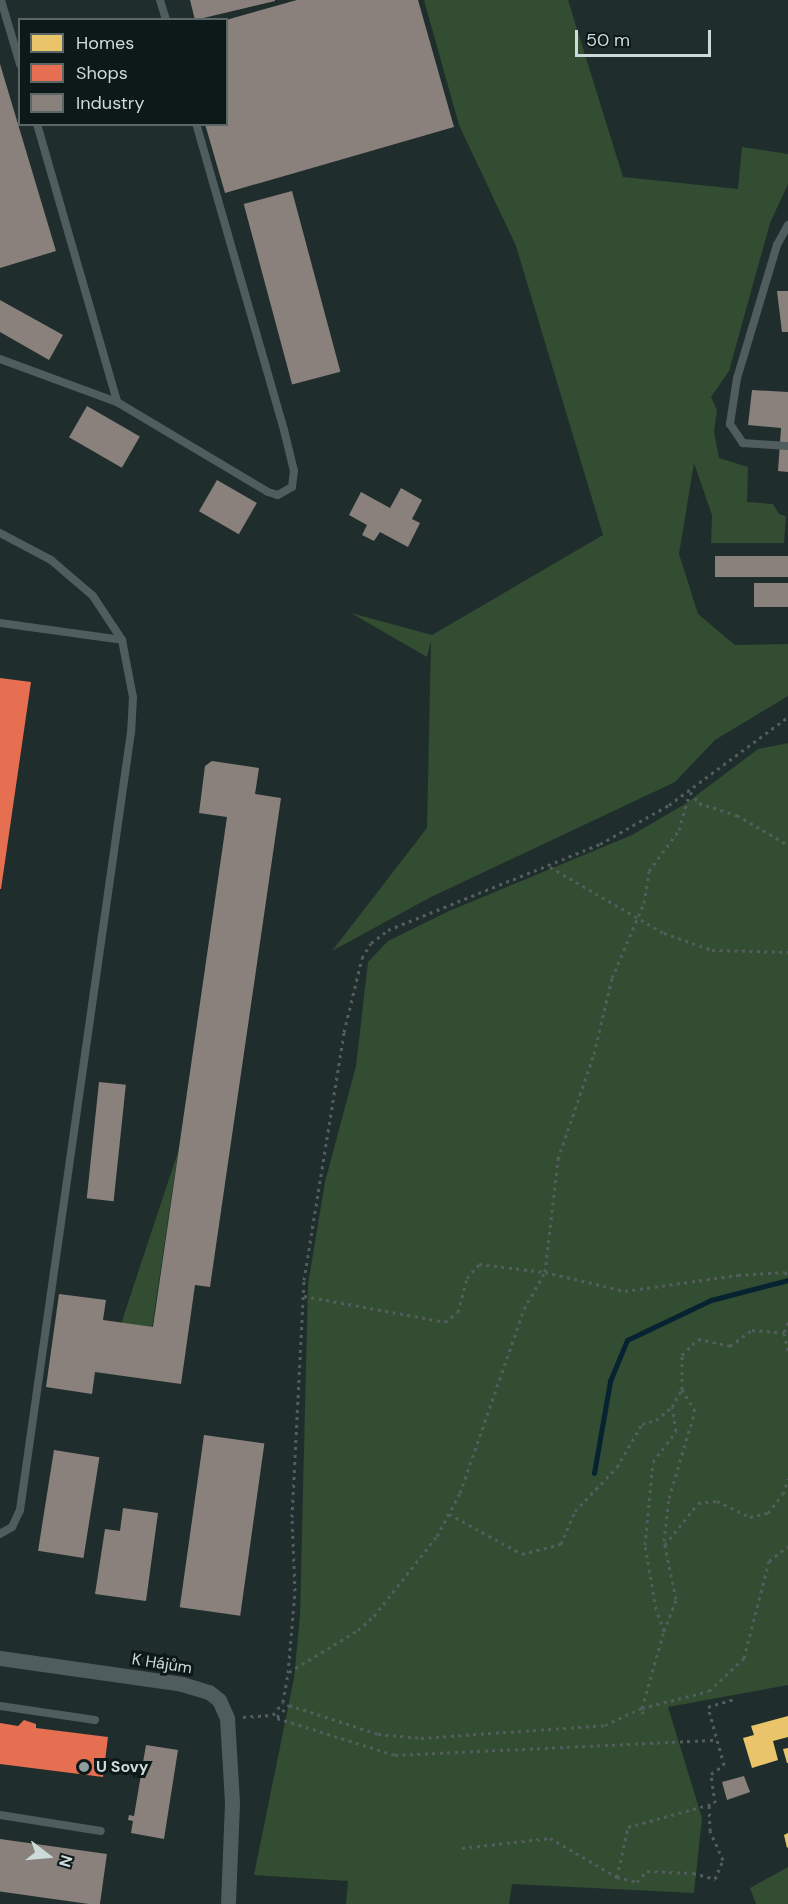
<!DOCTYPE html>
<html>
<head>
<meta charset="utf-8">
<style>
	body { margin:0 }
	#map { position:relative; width:788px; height:1904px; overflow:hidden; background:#1f2e2d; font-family:"DM Sans",sans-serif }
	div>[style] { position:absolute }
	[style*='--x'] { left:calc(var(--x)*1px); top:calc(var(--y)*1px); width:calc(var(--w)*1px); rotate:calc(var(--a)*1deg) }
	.green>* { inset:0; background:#324d31 }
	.homes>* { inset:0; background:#e9c46a }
	.shops>* { inset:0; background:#e76f51 }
	.industry>* { inset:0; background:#8a817c; transform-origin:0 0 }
	.stream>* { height:5px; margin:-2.5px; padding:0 2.5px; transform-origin:2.5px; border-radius:2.5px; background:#062332 }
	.path>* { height:3px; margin-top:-1.5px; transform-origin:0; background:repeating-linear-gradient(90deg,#535d5d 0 3px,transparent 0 7.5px) }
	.lane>* { height:8px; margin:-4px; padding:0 4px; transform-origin:4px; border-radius:4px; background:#505d5e }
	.street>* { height:15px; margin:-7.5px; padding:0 7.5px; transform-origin:7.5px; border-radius:7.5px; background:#505d5e }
	.dots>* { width:16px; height:16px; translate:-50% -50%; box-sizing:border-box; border:3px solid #0d1918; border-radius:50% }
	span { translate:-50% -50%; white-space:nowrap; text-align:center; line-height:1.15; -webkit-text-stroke:6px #0d1918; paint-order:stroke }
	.street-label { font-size:16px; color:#ccdbda }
	.poi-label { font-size:16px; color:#ccdbda; font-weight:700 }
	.left { translate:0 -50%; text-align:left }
	.legend { position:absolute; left:18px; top:18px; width:210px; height:108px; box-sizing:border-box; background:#0d1918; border:2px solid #596766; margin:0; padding:8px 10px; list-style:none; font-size:18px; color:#ccdbda }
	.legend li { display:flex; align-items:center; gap:12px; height:30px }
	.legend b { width:30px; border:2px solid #596766 }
	.north { position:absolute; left:18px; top:1826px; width:60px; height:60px; -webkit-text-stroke:4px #0d1918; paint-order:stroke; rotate:106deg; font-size:16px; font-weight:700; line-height:24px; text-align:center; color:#ccdbda }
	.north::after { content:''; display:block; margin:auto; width:21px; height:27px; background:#ccdbda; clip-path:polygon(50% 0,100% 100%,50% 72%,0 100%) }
	.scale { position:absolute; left:575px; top:30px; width:136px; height:27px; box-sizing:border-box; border:3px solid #ccdbda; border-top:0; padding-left:8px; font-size:18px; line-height:21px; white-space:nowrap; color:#ccdbda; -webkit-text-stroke:4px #0d1918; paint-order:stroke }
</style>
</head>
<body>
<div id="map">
	<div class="green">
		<div style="clip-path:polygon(424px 0,568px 0,623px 177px,738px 189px,742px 147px,788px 154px,788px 184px,770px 223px,729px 371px,711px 397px,717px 410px,714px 432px,719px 458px,748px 467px,747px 502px,773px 504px,779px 514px,786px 516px,784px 543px,711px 543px,712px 515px,694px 463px,679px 554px,698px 614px,735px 645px,788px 644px,788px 696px,715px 740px,675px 782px,429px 898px,332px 951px,427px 828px,431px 641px,427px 657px,351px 613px,432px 635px,603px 535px,516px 246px,459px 125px)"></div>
		<div style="clip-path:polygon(788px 743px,788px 1685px,668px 1707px,702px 1818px,694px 1893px,512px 1884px,509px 1904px,346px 1904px,348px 1881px,254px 1875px,294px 1678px,300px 1616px,308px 1284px,325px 1182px,356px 1066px,368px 962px,388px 941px,449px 911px,632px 835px,685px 804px,758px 749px)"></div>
		<div style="clip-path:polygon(178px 1152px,152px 1328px,121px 1324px)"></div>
		<div style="clip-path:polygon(788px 1867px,788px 1904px,756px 1904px,750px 1888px)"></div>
	</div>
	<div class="homes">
		<div style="clip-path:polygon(788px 1716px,788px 1737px,773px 1741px,778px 1760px,752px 1768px,743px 1738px,754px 1735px,751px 1726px)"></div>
		<div style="clip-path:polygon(788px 1748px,788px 1763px,787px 1763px,783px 1749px)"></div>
		<div style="clip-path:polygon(788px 1833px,788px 1847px,787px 1848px,784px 1835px)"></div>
	</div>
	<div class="shops">
		<div style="clip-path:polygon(0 678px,31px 682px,1px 889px,0 889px)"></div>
		<div style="clip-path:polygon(24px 1720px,36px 1724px,36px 1728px,108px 1737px,103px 1777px,0 1764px,0 1723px,18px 1726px)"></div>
	</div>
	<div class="industry">
		<div style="clip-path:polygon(190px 0,275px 0,275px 1px,195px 20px)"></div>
		<div style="clip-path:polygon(297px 0,418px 0,454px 127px,225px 193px,205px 124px,226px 124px,226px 20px)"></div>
		<div style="clip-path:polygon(0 64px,56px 251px,0 268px)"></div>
		<div style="left:292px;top:191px;width:187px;height:50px;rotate:75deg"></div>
		<div style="clip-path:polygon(777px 291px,788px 291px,788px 332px,782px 332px)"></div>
		<div style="clip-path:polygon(0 300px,63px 335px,49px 360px,0 332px)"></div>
		<div style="clip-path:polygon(752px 390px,788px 392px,788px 472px,778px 471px,781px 428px,748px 425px)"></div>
		<div style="left:87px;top:406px;width:61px;height:36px;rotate:30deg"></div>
		<div style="left:217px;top:480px;width:46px;height:36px;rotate:30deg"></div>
		<div style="clip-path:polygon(401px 488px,422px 500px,412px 519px,420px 523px,408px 547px,380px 532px,374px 541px,362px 535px,367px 525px,349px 515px,361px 492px,390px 508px)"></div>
		<div style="left:715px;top:556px;width:73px;height:21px"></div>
		<div style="left:754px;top:583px;width:34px;height:24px"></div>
		<div style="clip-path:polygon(212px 761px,259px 768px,255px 794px,281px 798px,210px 1287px,195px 1285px,181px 1384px,95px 1372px,92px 1394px,46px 1387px,59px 1294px,106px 1300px,103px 1320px,153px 1327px,227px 817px,199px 813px,205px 766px)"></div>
		<div style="left:99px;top:1082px;width:27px;height:117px;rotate:6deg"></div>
		<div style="left:204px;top:1435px;width:61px;height:174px;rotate:8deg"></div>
		<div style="left:54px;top:1450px;width:46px;height:102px;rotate:9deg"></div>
		<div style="clip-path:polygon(123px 1508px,158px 1513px,146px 1601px,95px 1594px,105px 1529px,120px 1531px)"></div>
		<div style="clip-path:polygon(146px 1745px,178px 1750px,164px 1839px,131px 1833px,133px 1821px,128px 1820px,129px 1815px,134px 1816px)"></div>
		<div style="clip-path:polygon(744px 1776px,750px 1792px,727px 1800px,722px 1782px)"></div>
		<div style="left:0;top:1839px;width:108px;height:52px;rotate:8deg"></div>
	</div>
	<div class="stream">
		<div style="--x:594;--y:1473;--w:93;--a:-80.1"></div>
		<div style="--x:610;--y:1381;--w:44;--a:-67.5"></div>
		<div style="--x:627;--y:1340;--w:93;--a:-25.5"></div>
		<div style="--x:711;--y:1300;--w:80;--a:-14.6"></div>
	</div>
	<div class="path">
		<div style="--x:690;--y:792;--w:14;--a:51"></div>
		<div style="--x:699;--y:803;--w:40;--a:18"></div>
		<div style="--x:737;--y:815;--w:59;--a:30.5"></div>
		<div style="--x:550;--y:867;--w:132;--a:30.1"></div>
		<div style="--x:664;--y:933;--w:51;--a:19.5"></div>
		<div style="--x:712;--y:950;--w:76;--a:1.5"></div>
		<div style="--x:304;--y:1296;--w:143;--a:10.4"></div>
		<div style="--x:445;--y:1322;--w:16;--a:-38"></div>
		<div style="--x:458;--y:1312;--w:35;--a:-75"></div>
		<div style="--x:467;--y:1278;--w:18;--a:-49"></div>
		<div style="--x:479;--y:1264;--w:66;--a:6.9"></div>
		<div style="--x:545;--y:1272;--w:82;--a:13.4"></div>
		<div style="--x:625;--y:1291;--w:114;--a:-8.1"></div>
		<div style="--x:738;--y:1275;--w:47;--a:-3.7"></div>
		<div style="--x:785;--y:1272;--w:5;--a:53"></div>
		<div style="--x:788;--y:1322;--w:12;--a:110"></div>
		<div style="--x:784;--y:1333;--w:18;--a:77"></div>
		<div style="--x:449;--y:1514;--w:83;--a:28.7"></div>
		<div style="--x:522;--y:1554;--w:40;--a:-14.4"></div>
		<div style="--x:561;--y:1544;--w:36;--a:-67"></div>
		<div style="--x:575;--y:1511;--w:61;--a:-46.3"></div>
		<div style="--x:617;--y:1467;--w:50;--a:-59.8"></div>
		<div style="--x:642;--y:1424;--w:15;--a:-16"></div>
		<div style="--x:656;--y:1420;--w:21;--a:-39"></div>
		<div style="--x:665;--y:1545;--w:53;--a:-51.8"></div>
		<div style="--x:698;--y:1503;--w:19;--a:-6"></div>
		<div style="--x:717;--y:1501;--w:37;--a:26"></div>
		<div style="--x:750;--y:1517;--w:18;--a:-13"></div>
		<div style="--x:768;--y:1513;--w:24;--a:-52"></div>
		<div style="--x:783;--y:1494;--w:16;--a:-72"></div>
		<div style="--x:664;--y:1631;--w:34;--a:-69"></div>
		<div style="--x:676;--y:1599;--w:59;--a:-101.7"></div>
		<div style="--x:664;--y:1541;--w:43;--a:-83.4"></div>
		<div style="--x:669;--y:1498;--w:91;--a:-73.4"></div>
		<div style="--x:695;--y:1411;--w:26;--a:-121"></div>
		<div style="--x:289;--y:1672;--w:81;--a:-31.3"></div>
		<div style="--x:358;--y:1630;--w:21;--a:-41"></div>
		<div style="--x:374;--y:1616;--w:102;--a:-51.8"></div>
		<div style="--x:437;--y:1536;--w:49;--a:-61.9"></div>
		<div style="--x:460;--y:1493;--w:195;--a:-70.8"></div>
		<div style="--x:524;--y:1309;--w:43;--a:-60.4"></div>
		<div style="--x:545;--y:1272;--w:114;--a:-83.4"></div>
		<div style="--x:558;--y:1159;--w:111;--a:-71.1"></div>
		<div style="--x:594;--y:1054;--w:78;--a:-76.7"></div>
		<div style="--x:612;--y:978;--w:82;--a:-66.9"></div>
		<div style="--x:644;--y:903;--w:32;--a:-81"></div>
		<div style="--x:649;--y:871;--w:51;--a:-53.8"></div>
		<div style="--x:679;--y:830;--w:37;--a:-74"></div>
		<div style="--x:643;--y:1714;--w:6;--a:-99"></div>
		<div style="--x:642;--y:1708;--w:69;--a:-14.2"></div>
		<div style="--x:709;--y:1691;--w:48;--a:-43.3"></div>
		<div style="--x:744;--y:1658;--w:100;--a:-75.5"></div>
		<div style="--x:769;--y:1561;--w:24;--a:-38"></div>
		<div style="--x:243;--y:1717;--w:30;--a:-4"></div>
		<div style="--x:273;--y:1715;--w:16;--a:-52"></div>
		<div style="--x:283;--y:1702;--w:29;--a:-80"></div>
		<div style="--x:288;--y:1673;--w:82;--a:-85.1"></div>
		<div style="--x:295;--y:1591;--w:74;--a:-92.3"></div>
		<div style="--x:292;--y:1517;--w:237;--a:-87.1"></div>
		<div style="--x:304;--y:1280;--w:251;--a:-80.8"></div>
		<div style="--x:344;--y:1032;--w:76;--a:-76.3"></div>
		<div style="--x:362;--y:958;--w:17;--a:-59"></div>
		<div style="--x:371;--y:943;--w:21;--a:-37"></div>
		<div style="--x:388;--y:930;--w:229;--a:-22.1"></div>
		<div style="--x:600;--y:844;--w:79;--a:-29.5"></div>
		<div style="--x:669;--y:805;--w:148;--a:-36.5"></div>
		<div style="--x:277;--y:1717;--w:17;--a:-45"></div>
		<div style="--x:289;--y:1705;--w:94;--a:18"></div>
		<div style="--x:378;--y:1734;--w:43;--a:5.3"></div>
		<div style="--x:421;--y:1738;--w:184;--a:-4"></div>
		<div style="--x:605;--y:1725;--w:41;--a:-24.7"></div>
		<div style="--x:642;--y:1708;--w:80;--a:-74.1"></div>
		<div style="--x:664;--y:1631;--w:23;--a:-110"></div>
		<div style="--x:656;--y:1609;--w:65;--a:-99.8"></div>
		<div style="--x:645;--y:1545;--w:83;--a:-84.5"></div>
		<div style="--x:653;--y:1462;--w:39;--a:-53"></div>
		<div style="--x:676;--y:1431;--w:24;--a:-99"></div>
		<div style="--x:672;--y:1407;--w:21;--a:-61"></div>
		<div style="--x:682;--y:1389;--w:34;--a:-90"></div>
		<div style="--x:682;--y:1355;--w:23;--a:-45"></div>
		<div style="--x:698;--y:1339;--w:33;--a:12"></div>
		<div style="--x:730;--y:1346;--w:27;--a:-36"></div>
		<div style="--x:752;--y:1330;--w:32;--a:5"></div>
		<div style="--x:277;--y:1718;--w:124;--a:17.4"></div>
		<div style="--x:395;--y:1755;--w:322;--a:-2.7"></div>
		<div style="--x:462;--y:1848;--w:89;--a:-6.5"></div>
		<div style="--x:550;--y:1838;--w:78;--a:30.2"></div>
		<div style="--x:617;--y:1877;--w:51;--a:-77.6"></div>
		<div style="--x:628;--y:1827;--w:90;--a:-15.4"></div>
		<div style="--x:715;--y:1803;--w:29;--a:-98"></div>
		<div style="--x:711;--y:1774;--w:16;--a:-35"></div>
		<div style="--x:724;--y:1765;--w:60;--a:-105.4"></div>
		<div style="--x:708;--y:1707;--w:27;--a:-17"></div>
		<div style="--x:617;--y:1877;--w:21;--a:14"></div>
		<div style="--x:637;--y:1882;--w:15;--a:-48"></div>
		<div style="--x:647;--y:1871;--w:46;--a:2.5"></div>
		<div style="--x:693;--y:1873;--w:23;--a:15"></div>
		<div style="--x:715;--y:1879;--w:21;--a:-67"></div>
		<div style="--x:723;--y:1860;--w:32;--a:-114"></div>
		<div style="--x:710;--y:1831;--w:26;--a:-92"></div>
	</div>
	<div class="lane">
		<div style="--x:1;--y:0;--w:67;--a:73.5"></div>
		<div style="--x:160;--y:0;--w:21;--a:73"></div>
		<div style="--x:37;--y:124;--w:289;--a:73.9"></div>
		<div style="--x:788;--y:225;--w:23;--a:119"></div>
		<div style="--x:777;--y:245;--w:139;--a:106.7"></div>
		<div style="--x:737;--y:378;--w:47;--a:98.7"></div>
		<div style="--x:730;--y:424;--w:23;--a:56"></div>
		<div style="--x:743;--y:443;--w:45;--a:3.8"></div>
		<div style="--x:0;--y:359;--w:125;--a:20.2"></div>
		<div style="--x:117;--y:402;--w:176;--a:30.8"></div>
		<div style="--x:268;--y:492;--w:10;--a:17"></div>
		<div style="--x:278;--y:495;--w:16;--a:-30"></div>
		<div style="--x:292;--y:487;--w:16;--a:-83"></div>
		<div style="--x:294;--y:471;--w:42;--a:-103.7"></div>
		<div style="--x:284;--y:430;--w:318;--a:-106"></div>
		<div style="--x:0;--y:533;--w:58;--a:27.9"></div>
		<div style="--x:51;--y:560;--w:55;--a:40.6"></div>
		<div style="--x:93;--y:596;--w:53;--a:56.6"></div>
		<div style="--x:122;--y:640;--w:58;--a:79.1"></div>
		<div style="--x:133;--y:697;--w:35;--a:93"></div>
		<div style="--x:131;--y:732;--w:786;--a:98.12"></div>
		<div style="--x:20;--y:1510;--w:19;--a:115"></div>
		<div style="--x:12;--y:1527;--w:14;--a:150"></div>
		<div style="--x:0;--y:623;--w:123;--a:7.9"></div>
		<div style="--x:0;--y:1706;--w:96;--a:8.4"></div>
		<div style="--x:0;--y:1815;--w:102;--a:9"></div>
	</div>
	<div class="street">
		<div style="--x:0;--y:1658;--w:184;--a:8.1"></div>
		<div style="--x:182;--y:1684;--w:28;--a:17"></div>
		<div style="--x:209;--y:1692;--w:13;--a:39"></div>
		<div style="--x:219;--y:1700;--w:20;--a:66"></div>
		<div style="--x:227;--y:1718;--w:85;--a:86.6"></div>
		<div style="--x:232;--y:1803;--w:101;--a:92.3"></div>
	</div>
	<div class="dots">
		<div style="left:84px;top:1767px;background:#8f9e9d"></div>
	</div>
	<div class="street-label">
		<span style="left:162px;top:1664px;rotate:9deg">K Hájům</span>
	</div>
	<div class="poi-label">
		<span class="left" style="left:96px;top:1767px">U Sovy</span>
	</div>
	<ul class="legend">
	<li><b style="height:16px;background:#e9c46a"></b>Homes</li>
	<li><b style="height:16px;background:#e76f51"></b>Shops</li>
	<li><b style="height:16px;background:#8a817c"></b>Industry</li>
	</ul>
	<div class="north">N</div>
	<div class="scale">50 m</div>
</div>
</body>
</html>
